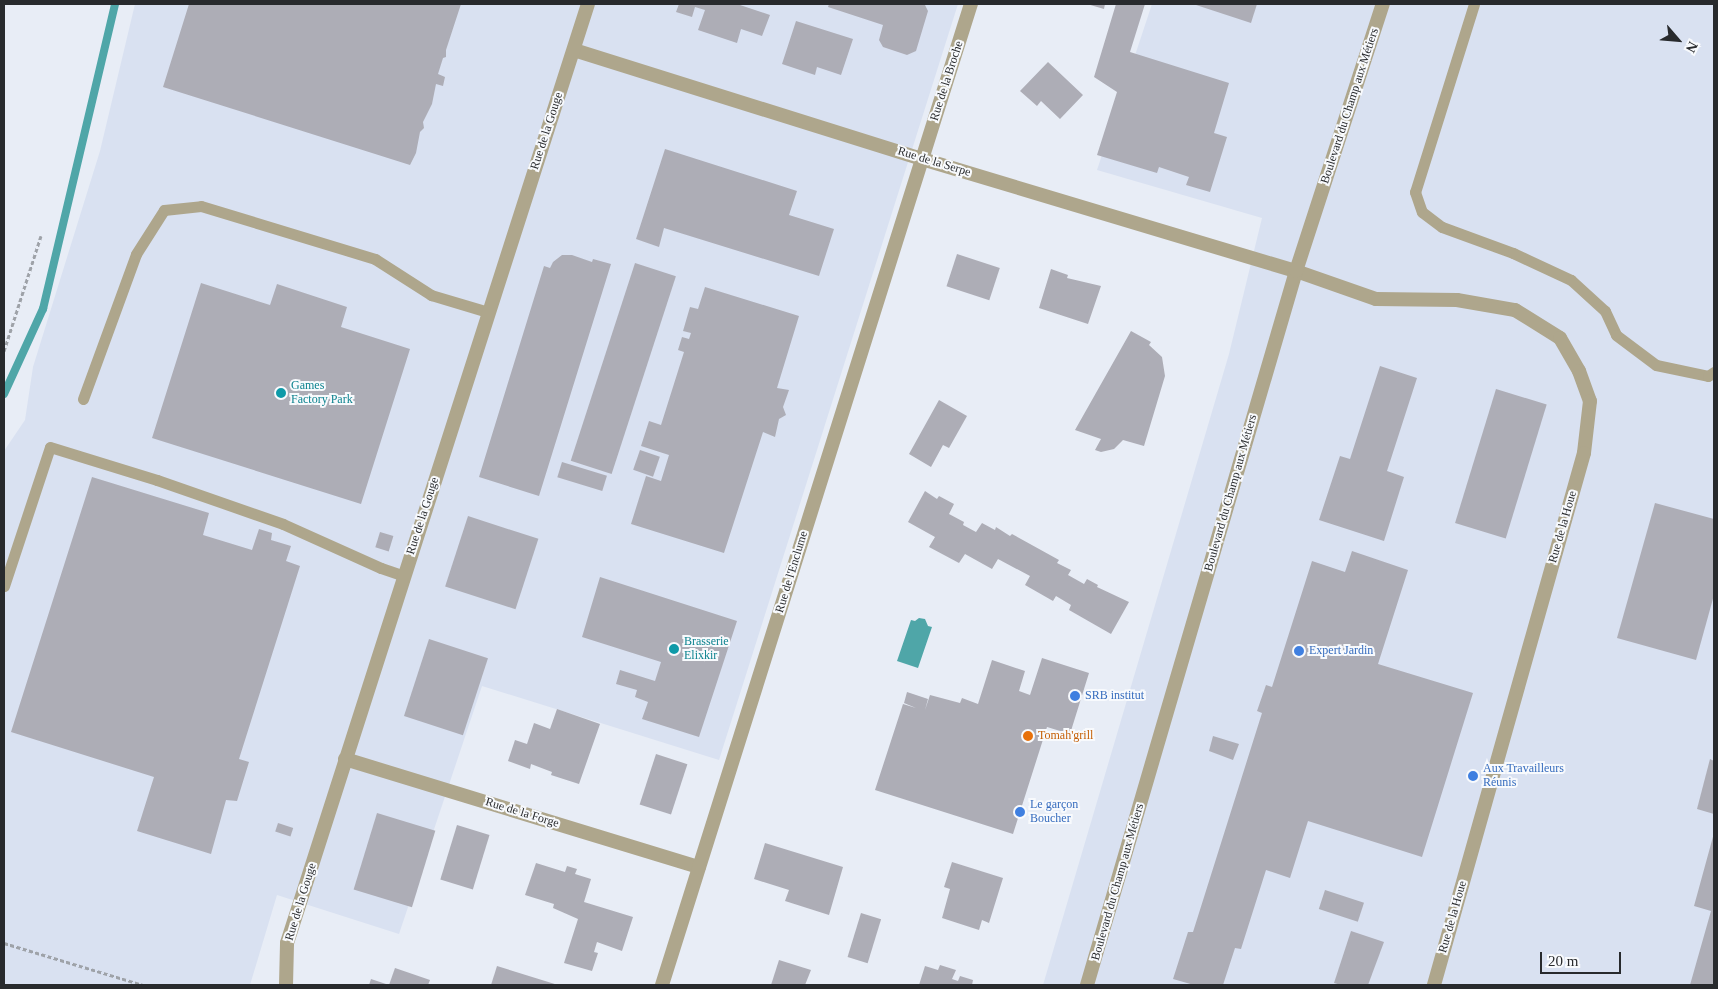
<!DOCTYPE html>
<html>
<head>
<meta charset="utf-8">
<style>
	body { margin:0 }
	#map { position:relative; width:1718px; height:989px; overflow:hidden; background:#e8edf6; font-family:Georgia,serif }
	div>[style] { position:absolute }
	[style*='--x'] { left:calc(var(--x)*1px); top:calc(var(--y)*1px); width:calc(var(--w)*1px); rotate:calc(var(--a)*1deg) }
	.built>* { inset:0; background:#d9e1f1 }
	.water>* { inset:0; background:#4fa6a8 }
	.stream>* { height:8px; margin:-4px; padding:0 4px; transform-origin:4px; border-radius:4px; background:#4fa6a8 }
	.building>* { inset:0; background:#adadb6; transform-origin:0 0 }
	.path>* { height:3px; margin-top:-1.5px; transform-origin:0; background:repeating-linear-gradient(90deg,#9ea2a8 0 4px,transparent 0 6.5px) }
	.service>* { height:11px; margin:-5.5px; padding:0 5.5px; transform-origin:5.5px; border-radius:5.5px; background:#aea68c }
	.minor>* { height:14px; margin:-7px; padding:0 7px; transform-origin:7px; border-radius:7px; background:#aea68c }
	.dots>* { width:14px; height:14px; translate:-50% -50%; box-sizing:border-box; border:2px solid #f8fafd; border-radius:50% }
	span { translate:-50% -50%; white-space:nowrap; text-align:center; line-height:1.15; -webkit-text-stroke:4px #f8fafd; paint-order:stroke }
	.street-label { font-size:12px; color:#282a2d }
	.culture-label { font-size:12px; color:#0d838f }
	.left { translate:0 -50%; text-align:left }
	.shop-label { font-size:12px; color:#366cbe }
	.food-label { font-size:12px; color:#c56008 }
	.frame { position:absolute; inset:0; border:5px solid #282a2d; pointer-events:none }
	.north { position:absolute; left:1653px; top:15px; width:50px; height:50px; -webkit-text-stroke:4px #f8fafd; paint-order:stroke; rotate:117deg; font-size:14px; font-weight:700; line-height:20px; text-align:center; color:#282a2d }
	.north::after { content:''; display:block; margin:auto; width:18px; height:22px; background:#282a2d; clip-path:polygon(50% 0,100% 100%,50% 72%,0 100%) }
	.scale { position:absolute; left:1540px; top:952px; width:81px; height:22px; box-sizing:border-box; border:2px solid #282a2d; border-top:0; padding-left:6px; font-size:15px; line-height:18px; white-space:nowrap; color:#282a2d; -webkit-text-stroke:4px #f8fafd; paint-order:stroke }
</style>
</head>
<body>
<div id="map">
	<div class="built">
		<div style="clip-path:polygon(135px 4px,958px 4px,719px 760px,482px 686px,399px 934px,277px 895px,250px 985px,4px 985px,4px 451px,25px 420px,33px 367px,100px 151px)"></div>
		<div style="clip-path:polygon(1152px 4px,1714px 4px,1714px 985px,1043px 985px,1229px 354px,1262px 218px,1097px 170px)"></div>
	</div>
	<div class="water">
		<div style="clip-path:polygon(919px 618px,925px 619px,928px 626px,932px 627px,918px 668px,897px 661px,911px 620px,915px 621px)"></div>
	</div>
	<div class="stream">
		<div style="--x:4;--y:394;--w:94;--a:-65.4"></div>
		<div style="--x:43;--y:309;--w:313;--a:-76.7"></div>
	</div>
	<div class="building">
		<div style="clip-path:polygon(189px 4px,461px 4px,446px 50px,446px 57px,443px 58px,438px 74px,445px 77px,443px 86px,436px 84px,432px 104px,423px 122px,424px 128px,420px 132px,416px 153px,410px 165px,163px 87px)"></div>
		<div style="clip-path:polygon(679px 4px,737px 4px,770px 15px,762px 36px,741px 29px,737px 43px,698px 30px,705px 10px,695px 7px,692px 17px,676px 12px)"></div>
		<div style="clip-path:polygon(829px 4px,921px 4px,925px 5px,928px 11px,916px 51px,907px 55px,883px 47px,879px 40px,883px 25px,828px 7px)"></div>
		<div style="clip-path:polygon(1087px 4px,1105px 4px,1104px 9px)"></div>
		<div style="clip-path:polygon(1116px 4px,1145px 4px,1130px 52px,1229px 83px,1214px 133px,1227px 137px,1210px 192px,1186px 185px,1189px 177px,1159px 167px,1157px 173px,1097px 155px,1117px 92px,1094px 77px)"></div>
		<div style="clip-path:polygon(1193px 4px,1257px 4px,1251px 23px)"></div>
		<div style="clip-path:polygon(796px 21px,853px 39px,841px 75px,817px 67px,815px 75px,782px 64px)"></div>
		<div style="clip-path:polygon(1048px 62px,1083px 95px,1060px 119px,1041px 101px,1037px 106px,1020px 91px)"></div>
		<div style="clip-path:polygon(665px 149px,797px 191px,789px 215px,834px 229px,819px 276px,664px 228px,659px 247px,636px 239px)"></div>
		<div style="left:957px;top:254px;width:45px;height:34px;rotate:18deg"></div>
		<div style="clip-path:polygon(562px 255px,572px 255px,592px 262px,593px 259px,611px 264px,539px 496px,479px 477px,544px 266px,550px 268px,553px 262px)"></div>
		<div style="left:635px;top:263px;width:43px;height:208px;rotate:18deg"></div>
		<div style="clip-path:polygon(1051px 269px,1068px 275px,1067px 278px,1101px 286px,1088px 324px,1039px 308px)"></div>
		<div style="clip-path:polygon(201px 283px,270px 305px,277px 284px,347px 307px,341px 327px,410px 349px,361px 504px,152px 438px)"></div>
		<div style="clip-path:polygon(705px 287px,799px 316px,777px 388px,789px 390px,783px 407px,786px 415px,779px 419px,775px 437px,763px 432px,724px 553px,631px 524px,646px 476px,661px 481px,669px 455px,641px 446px,649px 421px,661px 425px,684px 352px,678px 350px,682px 337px,689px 339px,691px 333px,683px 331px,690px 307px,698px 309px)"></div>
		<div style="clip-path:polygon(1131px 331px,1151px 342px,1149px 345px,1162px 357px,1165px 376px,1144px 446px,1123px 440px,1114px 449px,1101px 452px,1095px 450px,1101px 439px,1075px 430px)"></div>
		<div style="clip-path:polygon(1380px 366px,1417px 378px,1387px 471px,1404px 477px,1384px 541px,1319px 520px,1340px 456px,1350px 459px)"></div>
		<div style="left:1496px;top:389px;width:53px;height:140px;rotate:17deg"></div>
		<div style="clip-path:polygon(939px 400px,967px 416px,949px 448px,943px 445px,931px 467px,909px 454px)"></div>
		<div style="left:640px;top:450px;width:21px;height:21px;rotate:19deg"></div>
		<div style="left:562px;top:462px;width:47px;height:16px;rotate:17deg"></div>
		<div style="clip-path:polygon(92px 477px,209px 513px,203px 535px,252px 550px,259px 529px,272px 533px,271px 540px,291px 546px,286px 561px,300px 566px,239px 759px,249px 762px,237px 801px,226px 800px,211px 854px,137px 831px,154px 777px,11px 732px)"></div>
		<div style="clip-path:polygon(925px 491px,937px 499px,939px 496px,954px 504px,949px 514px,964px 522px,963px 525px,976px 532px,982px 523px,995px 530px,996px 527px,1010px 536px,1012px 534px,1059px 560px,1057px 563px,1071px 570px,1068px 575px,1084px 584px,1087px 579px,1098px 585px,1097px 587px,1129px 602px,1111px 634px,1069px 610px,1071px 605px,1056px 596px,1053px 601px,1025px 585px,1030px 576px,998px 559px,992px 569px,965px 554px,959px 563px,929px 547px,935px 537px,908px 522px)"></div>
		<div style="clip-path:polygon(1655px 503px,1714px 519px,1714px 595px,1696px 660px,1617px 638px)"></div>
		<div style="left:468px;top:516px;width:74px;height:74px;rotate:18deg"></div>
		<div style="left:380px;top:532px;width:14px;height:16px;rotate:17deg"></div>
		<div style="clip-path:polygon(1352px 551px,1408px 570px,1378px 664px,1473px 693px,1422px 857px,1308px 821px,1290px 878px,1266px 870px,1241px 949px,1235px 948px,1223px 985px,1194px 985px,1173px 979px,1188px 932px,1193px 932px,1262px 713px,1257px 711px,1266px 685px,1272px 687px,1312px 561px,1345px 572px)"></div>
		<div style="clip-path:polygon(600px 577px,737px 621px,699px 737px,642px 719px,648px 702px,635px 697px,637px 690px,616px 684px,620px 670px,655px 681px,661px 662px,582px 637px)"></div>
		<div style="left:429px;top:639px;width:62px;height:81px;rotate:18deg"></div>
		<div style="clip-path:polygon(1042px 658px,1089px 673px,1070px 734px,1047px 727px,1013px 834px,875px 790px,903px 704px,916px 708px,904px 703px,907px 692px,928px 699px,925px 710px,930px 695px,960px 703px,962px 698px,978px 704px,992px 660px,1025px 671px,1019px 691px,1030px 695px)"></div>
		<div style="clip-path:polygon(557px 709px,600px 724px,579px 784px,551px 775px,552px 772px,531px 764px,530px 769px,508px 761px,515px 740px,527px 744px,534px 723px,550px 729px)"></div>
		<div style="clip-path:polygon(1213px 736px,1239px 744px,1233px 760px,1209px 751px)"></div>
		<div style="left:656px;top:754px;width:33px;height:53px;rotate:18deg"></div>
		<div style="clip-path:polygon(1710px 759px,1714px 761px,1714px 814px,1697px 809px)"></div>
		<div style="left:377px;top:813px;width:61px;height:80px;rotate:17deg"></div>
		<div style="left:278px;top:823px;width:16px;height:9px;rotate:18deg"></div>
		<div style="left:457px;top:825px;width:34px;height:57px;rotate:17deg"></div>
		<div style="clip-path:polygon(1714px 833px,1714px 985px,1690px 985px,1711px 911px,1694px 906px)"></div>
		<div style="clip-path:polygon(765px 843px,843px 867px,829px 915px,785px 901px,789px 890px,754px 879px)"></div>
		<div style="clip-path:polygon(952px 862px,1003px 878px,989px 923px,982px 920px,979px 930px,942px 918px,950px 889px,944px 887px)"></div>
		<div style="clip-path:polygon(536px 863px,565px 872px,567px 866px,577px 869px,575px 874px,591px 879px,584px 902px,633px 917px,622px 951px,597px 942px,594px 952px,598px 953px,592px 971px,564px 963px,578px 919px,553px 908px,554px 904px,525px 895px)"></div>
		<div style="left:1325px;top:890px;width:41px;height:20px;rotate:18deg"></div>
		<div style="left:861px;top:913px;width:21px;height:46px;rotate:17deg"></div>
		<div style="clip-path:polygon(1351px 931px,1384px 942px,1368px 985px,1341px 985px,1334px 983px)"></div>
		<div style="clip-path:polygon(779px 960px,811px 970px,805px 985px,771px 985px)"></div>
		<div style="clip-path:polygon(940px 965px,956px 970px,952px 979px,958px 981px,960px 976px,973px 980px,972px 985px,919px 985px,925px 966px,938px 970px)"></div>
		<div style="clip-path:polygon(497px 966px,558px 985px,491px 985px)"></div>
		<div style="clip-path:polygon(395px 968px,430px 980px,428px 985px,389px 985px)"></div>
		<div style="clip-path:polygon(371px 979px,389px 985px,369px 985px)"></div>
	</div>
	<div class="path">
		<div style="--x:4;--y:351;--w:121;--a:-72.2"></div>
		<div style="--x:4;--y:943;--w:145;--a:16.8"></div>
	</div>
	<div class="service">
		<div style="--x:1474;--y:4;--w:197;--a:107.4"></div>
		<div style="--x:1415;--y:192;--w:21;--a:71"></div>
		<div style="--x:1422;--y:212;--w:25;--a:37"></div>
		<div style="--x:1442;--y:227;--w:76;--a:20.1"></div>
		<div style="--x:1513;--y:253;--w:64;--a:25"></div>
		<div style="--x:1571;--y:280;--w:46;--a:42.4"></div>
		<div style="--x:1605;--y:311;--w:26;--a:65"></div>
		<div style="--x:1616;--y:335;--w:50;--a:36.9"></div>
		<div style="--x:1656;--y:365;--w:53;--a:11.9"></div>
		<div style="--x:1708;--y:376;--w:7;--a:-34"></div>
		<div style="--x:83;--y:399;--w:154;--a:-69.9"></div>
		<div style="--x:136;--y:254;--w:52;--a:-57.5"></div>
		<div style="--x:164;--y:210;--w:37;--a:-6"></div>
		<div style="--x:201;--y:206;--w:182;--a:16.9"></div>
		<div style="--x:375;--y:259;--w:67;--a:32.7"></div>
		<div style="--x:431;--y:295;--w:59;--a:16.6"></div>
		<div style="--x:4;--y:586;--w:146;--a:-71.7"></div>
		<div style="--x:50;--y:447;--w:112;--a:17.1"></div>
		<div style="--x:157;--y:480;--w:133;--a:19.2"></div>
		<div style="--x:283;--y:524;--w:107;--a:24.2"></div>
		<div style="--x:381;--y:568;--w:24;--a:19"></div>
	</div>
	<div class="minor">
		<div style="--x:574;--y:50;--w:365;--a:17.4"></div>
		<div style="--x:922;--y:159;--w:390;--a:16.7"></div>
		<div style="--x:1296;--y:271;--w:85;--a:19.3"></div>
		<div style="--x:1376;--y:299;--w:81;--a:0.7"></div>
		<div style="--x:1457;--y:300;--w:59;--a:9.8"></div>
		<div style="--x:1515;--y:310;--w:53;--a:31.9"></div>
		<div style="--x:1560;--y:338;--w:38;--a:60"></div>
		<div style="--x:1579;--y:371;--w:32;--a:70"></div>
		<div style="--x:1590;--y:401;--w:52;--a:96.6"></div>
		<div style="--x:1584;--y:453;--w:553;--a:105.75"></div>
		<div style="--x:345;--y:759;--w:370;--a:17"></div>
		<div style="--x:286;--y:985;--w:42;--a:-88.6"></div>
		<div style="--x:287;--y:943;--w:986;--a:-72.23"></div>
		<div style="--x:662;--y:985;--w:1029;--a:-72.52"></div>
		<div style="--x:1087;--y:985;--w:744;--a:-73.68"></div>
		<div style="--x:1296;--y:271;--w:281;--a:-72"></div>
	</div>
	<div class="dots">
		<div style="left:281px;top:393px;background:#0f9aa8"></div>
		<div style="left:674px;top:649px;background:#0f9aa8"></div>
		<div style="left:1299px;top:651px;background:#3f7fe0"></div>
		<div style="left:1075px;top:696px;background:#3f7fe0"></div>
		<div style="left:1028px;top:736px;background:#e8710a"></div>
		<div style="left:1473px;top:776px;background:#3f7fe0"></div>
		<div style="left:1020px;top:812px;background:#3f7fe0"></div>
	</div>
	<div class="street-label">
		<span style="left:947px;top:81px;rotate:-72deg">Rue de la Broche</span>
		<span style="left:1350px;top:106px;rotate:-72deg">Boulevard du Champ aux Métiers</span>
		<span style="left:547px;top:131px;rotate:-72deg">Rue de la Gouge</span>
		<span style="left:934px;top:162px;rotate:17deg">Rue de la Serpe</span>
		<span style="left:1231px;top:493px;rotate:-74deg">Boulevard du Champ aux Métiers</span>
		<span style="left:423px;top:516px;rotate:-72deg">Rue de la Gouge</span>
		<span style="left:1563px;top:527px;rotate:-74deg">Rue de la Houe</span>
		<span style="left:792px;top:572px;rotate:-73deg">Rue de l'Enclume</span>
		<span style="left:522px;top:813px;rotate:17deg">Rue de la Forge</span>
		<span style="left:1118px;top:882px;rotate:-74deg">Boulevard du Champ aux Métiers</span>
		<span style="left:301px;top:902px;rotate:-73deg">Rue de la Gouge</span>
		<span style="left:1453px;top:917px;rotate:-74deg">Rue de la Houe</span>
	</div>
	<div class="culture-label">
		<span class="left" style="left:291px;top:393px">Games<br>Factory Park</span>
		<span class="left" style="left:684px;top:649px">Brasserie<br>Elixkir</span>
	</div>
	<div class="shop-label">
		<span class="left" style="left:1309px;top:651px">Expert Jardin</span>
		<span class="left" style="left:1085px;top:696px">SRB institut</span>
		<span class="left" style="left:1483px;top:776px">Aux Travailleurs<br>Réunis</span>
		<span class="left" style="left:1030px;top:812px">Le garçon<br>Boucher</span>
	</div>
	<div class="food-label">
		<span class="left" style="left:1038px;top:736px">Tomah'grill</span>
	</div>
	<div class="frame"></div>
	<div class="north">N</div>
	<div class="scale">20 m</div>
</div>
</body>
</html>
